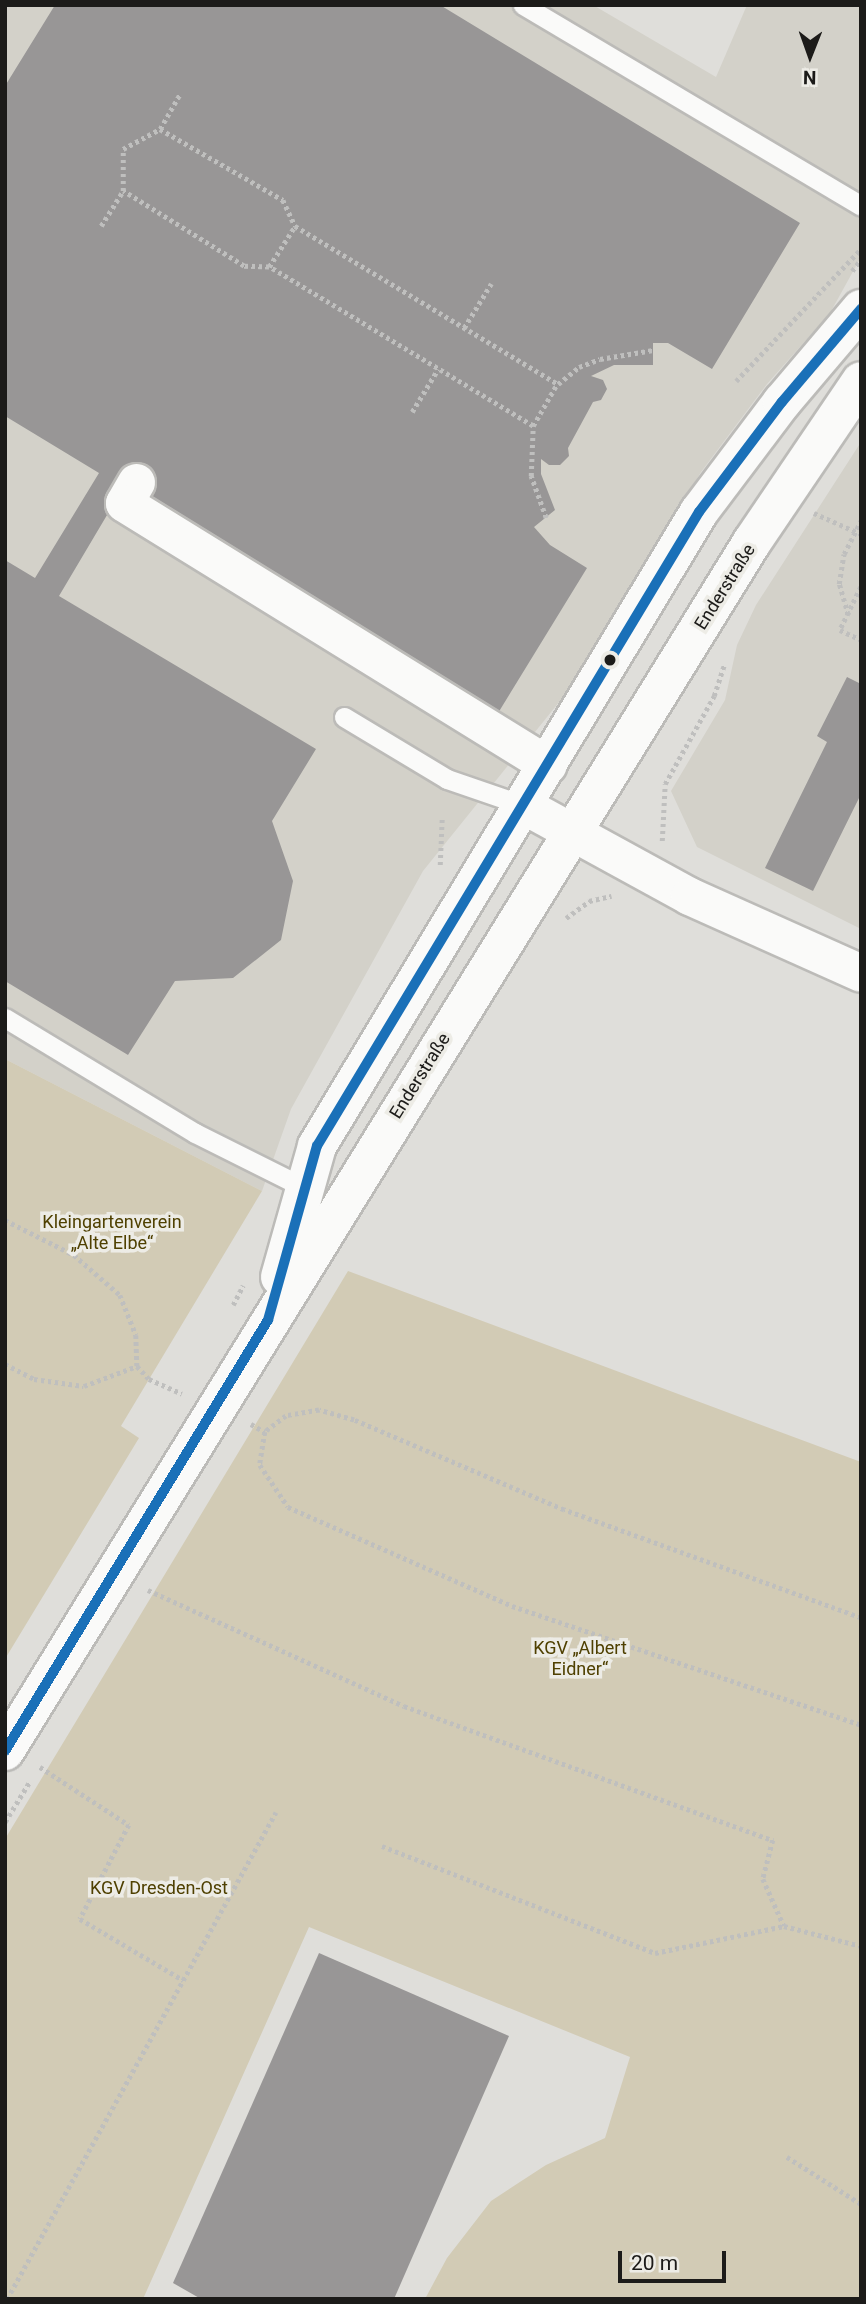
<!DOCTYPE html>
<html>
<head>
<meta charset="utf-8">
<style>
	body { margin:0 }
	#map { position:relative; width:866px; height:2304px; overflow:hidden; background:#dfdeda; font-family:Roboto,sans-serif }
	div>[style] { position:absolute }
	[style*='--x'] { left:calc(var(--x)*1px); top:calc(var(--y)*1px); width:calc(var(--w)*1px); rotate:calc(var(--a)*1deg) }
	.built>* { inset:0; background:#d3d1c9 }
	.green>* { inset:0; background:#d2cbb5 }
	.building>* { inset:0; background:#989696 }
	.path>* { height:4.5px; margin-top:-2.25px; transform-origin:0; background:repeating-linear-gradient(90deg,#bfbfbe 0 3.5px,transparent 0 7px) }
	.roads { filter:drop-shadow(2px 0 #bcbbb8) drop-shadow(-2px 0 #bcbbb8) drop-shadow(0 2px #bcbbb8) drop-shadow(0 -2px #bcbbb8) }
	.lane>* { height:19px; margin:-9.5px; padding:0 9.5px; transform-origin:9.5px; border-radius:9.5px; background:#fafaf9 }
	.street>* { height:37px; margin:-18.5px; padding:0 18.5px; transform-origin:18.5px; border-radius:18.5px; background:#fafaf9 }
	.secondary>* { height:38px; margin:-19px; padding:0 19px; transform-origin:19px; border-radius:19px; background:#fafaf9 }
	.bus-1>* { height:10px; margin:-5px; padding:0 5px; transform-origin:5px; border-radius:5px; background:#1a70b8 }
	.dots>* { width:19px; height:19px; translate:-50% -50%; box-sizing:border-box; border:4px solid #edece6; border-radius:50% }
	span { translate:-50% -50%; white-space:nowrap; text-align:center; line-height:1.15; -webkit-text-stroke:7px #edece6; paint-order:stroke }
	.street-label { font-size:18px; color:#1c1b19 }
	.park-label { font-size:18px; color:#4f4001 }
	.frame { position:absolute; inset:0; border:7px solid #1c1b19; pointer-events:none }
	.north { position:absolute; left:775px; top:21px; width:70px; height:70px; -webkit-text-stroke:5px #edece6; paint-order:stroke; rotate:181deg; font-size:19px; font-weight:700; line-height:28px; text-align:center; color:#1c1b19 }
	.north::after { content:''; display:block; margin:auto; width:24px; height:32px; background:#1c1b19; clip-path:polygon(50% 0,100% 100%,50% 72%,0 100%) }
	.scale { position:absolute; left:618px; top:2251px; width:108px; height:32px; box-sizing:border-box; border:4px solid #1c1b19; border-top:0; padding-left:9px; font-size:21px; line-height:24px; white-space:nowrap; color:#1c1b19; -webkit-text-stroke:5px #edece6; paint-order:stroke }
</style>
</head>
<body>
<div id="map">
	<div class="built">
		<div style="clip-path:polygon(5px 5px,593px 5px,716px 77px,747px 5px,861px 5px,861px 257px,830px 313px,767px 384px,701px 472px,568px 691px,423px 871px,291px 1109px,262px 1191px,5px 1059px)"></div>
		<div style="clip-path:polygon(861px 442px,861px 929px,697px 847px,671px 791px,725px 700px,737px 645px,756px 605px)"></div>
	</div>
	<div class="green">
		<div style="clip-path:polygon(5px 1059px,262px 1191px,121px 1426px,139px 1438px,5px 1659px)"></div>
		<div style="clip-path:polygon(348px 1271px,861px 1462px,861px 2299px,425px 2299px,447px 2258px,491px 2201px,546px 2165px,605px 2138px,630px 2057px,309px 1927px,143px 2299px,5px 2299px,5px 1839px)"></div>
	</div>
	<div class="building">
		<div style="clip-path:polygon(55px 5px,440px 5px,800px 223px,712px 369px,668px 343px,653px 343px,653px 365px,614px 365px,591px 376px,603px 380px,607px 389px,601px 400px,593px 402px,568px 448px,569px 456px,560px 465px,549px 465px,541px 459px,541px 474px,555px 510px,534px 527px,550px 545px,587px 568px,495px 718px,135px 499px,129px 478px,59px 596px,316px 749px,272px 821px,293px 881px,281px 940px,233px 978px,175px 981px,128px 1055px,5px 981px,5px 560px,35px 578px,99px 473px,5px 416px,5px 86px)"></div>
		<div style="clip-path:polygon(847px 677px,861px 684px,861px 794px,813px 891px,765px 868px,827px 742px,817px 736px)"></div>
		<div style="clip-path:polygon(319px 1953px,509px 2036px,394px 2299px,201px 2299px,173px 2283px)"></div>
	</div>
	<div class="path">
		<div style="--x:160;--y:129;--w:40;--a:-60.3"></div>
		<div style="--x:101;--y:226;--w:41;--a:-57.8"></div>
		<div style="--x:269;--y:267;--w:25;--a:-178"></div>
		<div style="--x:244;--y:266;--w:142;--a:-148.2"></div>
		<div style="--x:123;--y:191;--w:42;--a:-90"></div>
		<div style="--x:123;--y:149;--w:42;--a:-28.4"></div>
		<div style="--x:160;--y:129;--w:142;--a:30"></div>
		<div style="--x:283;--y:200;--w:29;--a:65"></div>
		<div style="--x:852;--y:271;--w:15;--a:-53"></div>
		<div style="--x:464;--y:328;--w:52;--a:-58.5"></div>
		<div style="--x:736;--y:381;--w:182;--a:-46.6"></div>
		<div style="--x:412;--y:412;--w:50;--a:-58.8"></div>
		<div style="--x:533;--y:426;--w:48;--a:-60.3"></div>
		<div style="--x:814;--y:513;--w:51;--a:24.1"></div>
		<div style="--x:546;--y:518;--w:45;--a:-109.7"></div>
		<div style="--x:531;--y:476;--w:50;--a:-87.7"></div>
		<div style="--x:533;--y:426;--w:308;--a:-148.9"></div>
		<div style="--x:269;--y:267;--w:49;--a:-57.6"></div>
		<div style="--x:295;--y:226;--w:307;--a:31"></div>
		<div style="--x:558;--y:384;--w:27;--a:-39"></div>
		<div style="--x:579;--y:367;--w:22;--a:-21"></div>
		<div style="--x:600;--y:359;--w:54;--a:-9.6"></div>
		<div style="--x:861;--y:587;--w:48;--a:116"></div>
		<div style="--x:840;--y:630;--w:23;--a:25"></div>
		<div style="--x:848;--y:615;--w:32;--a:-106"></div>
		<div style="--x:839;--y:584;--w:30;--a:-81"></div>
		<div style="--x:844;--y:554;--w:38;--a:-63"></div>
		<div style="--x:662;--y:841;--w:57;--a:-87"></div>
		<div style="--x:665;--y:784;--w:101;--a:-60.9"></div>
		<div style="--x:714;--y:696;--w:33;--a:-72"></div>
		<div style="--x:440;--y:865;--w:48;--a:-87.6"></div>
		<div style="--x:566;--y:918;--w:29;--a:-36"></div>
		<div style="--x:589;--y:901;--w:23;--a:-13"></div>
		<div style="--x:5;--y:1220;--w:77;--a:26.9"></div>
		<div style="--x:74;--y:1255;--w:61;--a:41"></div>
		<div style="--x:120;--y:1295;--w:43;--a:68.2"></div>
		<div style="--x:136;--y:1335;--w:31;--a:88"></div>
		<div style="--x:137;--y:1366;--w:18;--a:47"></div>
		<div style="--x:149;--y:1379;--w:36;--a:24"></div>
		<div style="--x:233;--y:1305;--w:22;--a:-63"></div>
		<div style="--x:5;--y:1364;--w:33;--a:27"></div>
		<div style="--x:34;--y:1379;--w:50;--a:8"></div>
		<div style="--x:84;--y:1386;--w:57;--a:-20.7"></div>
		<div style="--x:251;--y:1424;--w:16;--a:30"></div>
		<div style="--x:148;--y:1590;--w:281;--a:24.4"></div>
		<div style="--x:404;--y:1706;--w:393;--a:20"></div>
		<div style="--x:773;--y:1840;--w:40;--a:104.4"></div>
		<div style="--x:763;--y:1879;--w:51;--a:65.9"></div>
		<div style="--x:861;--y:1618;--w:316;--a:-160"></div>
		<div style="--x:564;--y:1510;--w:228;--a:-156.8"></div>
		<div style="--x:354;--y:1420;--w:36;--a:-164"></div>
		<div style="--x:319;--y:1410;--w:34;--a:170"></div>
		<div style="--x:286;--y:1416;--w:26;--a:143"></div>
		<div style="--x:265;--y:1432;--w:33;--a:99"></div>
		<div style="--x:260;--y:1465;--w:50;--a:56.3"></div>
		<div style="--x:288;--y:1507;--w:245;--a:23.8"></div>
		<div style="--x:512;--y:1606;--w:369;--a:18.8"></div>
		<div style="--x:40;--y:1767;--w:106;--a:33.1"></div>
		<div style="--x:129;--y:1825;--w:106;--a:117.5"></div>
		<div style="--x:80;--y:1919;--w:120;--a:30.6"></div>
		<div style="--x:5;--y:1822;--w:48;--a:-58.6"></div>
		<div style="--x:382;--y:1846;--w:293;--a:21.4"></div>
		<div style="--x:655;--y:1953;--w:132;--a:-11.8"></div>
		<div style="--x:784;--y:1926;--w:80;--a:14.6"></div>
		<div style="--x:787;--y:2157;--w:88;--a:32.4"></div>
		<div style="--x:7;--y:2299;--w:556;--a:-61.09"></div>
	</div>
	<div class="roads">
		<div class="lane">
			<div style="--x:523;--y:5;--w:393;--a:30.7"></div>
			<div style="--x:344;--y:717;--w:120;--a:31"></div>
			<div style="--x:447;--y:779;--w:80;--a:18.9"></div>
			<div style="--x:5;--y:1018;--w:222;--a:31.2"></div>
			<div style="--x:195;--y:1133;--w:123;--a:26.6"></div>
		</div>
		<div class="street">
			<div style="--x:136;--y:482;--w:24;--a:120"></div>
			<div style="--x:124;--y:503;--w:498;--a:31.7"></div>
			<div style="--x:523;--y:805;--w:189;--a:28.7"></div>
			<div style="--x:689;--y:896;--w:188;--a:24.1"></div>
		</div>
		<div class="secondary">
			<div style="--x:280;--y:1277;--w:136;--a:-74.2"></div>
			<div style="--x:317;--y:1146;--w:740;--a:-58.93"></div>
			<div style="--x:699;--y:512;--w:138;--a:-53"></div>
			<div style="--x:782;--y:402;--w:122;--a:-49.7"></div>
			<div style="--x:5;--y:1751;--w:1421;--a:-58.29"></div>
			<div style="--x:752;--y:542;--w:194;--a:-55.9"></div>
		</div>
	</div>
	<div class="bus-1">
		<div style="--x:5;--y:1751;--w:505;--a:-58.61"></div>
		<div style="--x:268;--y:1320;--w:181;--a:-74.3"></div>
		<div style="--x:317;--y:1146;--w:740;--a:-58.93"></div>
		<div style="--x:699;--y:512;--w:138;--a:-53"></div>
		<div style="--x:782;--y:402;--w:122;--a:-49.7"></div>
	</div>
	<div class="dots">
		<div style="left:610px;top:660px;background:#1c1b19"></div>
	</div>
	<div class="street-label">
		<span style="left:725px;top:587px;rotate:-58deg">Enderstraße</span>
		<span style="left:420px;top:1076px;rotate:-58deg">Enderstraße</span>
	</div>
	<div class="park-label">
		<span style="left:112px;top:1233px">Kleingartenverein<br>„Alte Elbe“</span>
		<span style="left:580px;top:1659px">KGV „Albert<br>Eidner“</span>
		<span style="left:159px;top:1888px">KGV Dresden-Ost</span>
	</div>
	<div class="frame"></div>
	<div class="north">N</div>
	<div class="scale">20 m</div>
</div>
</body>
</html>
